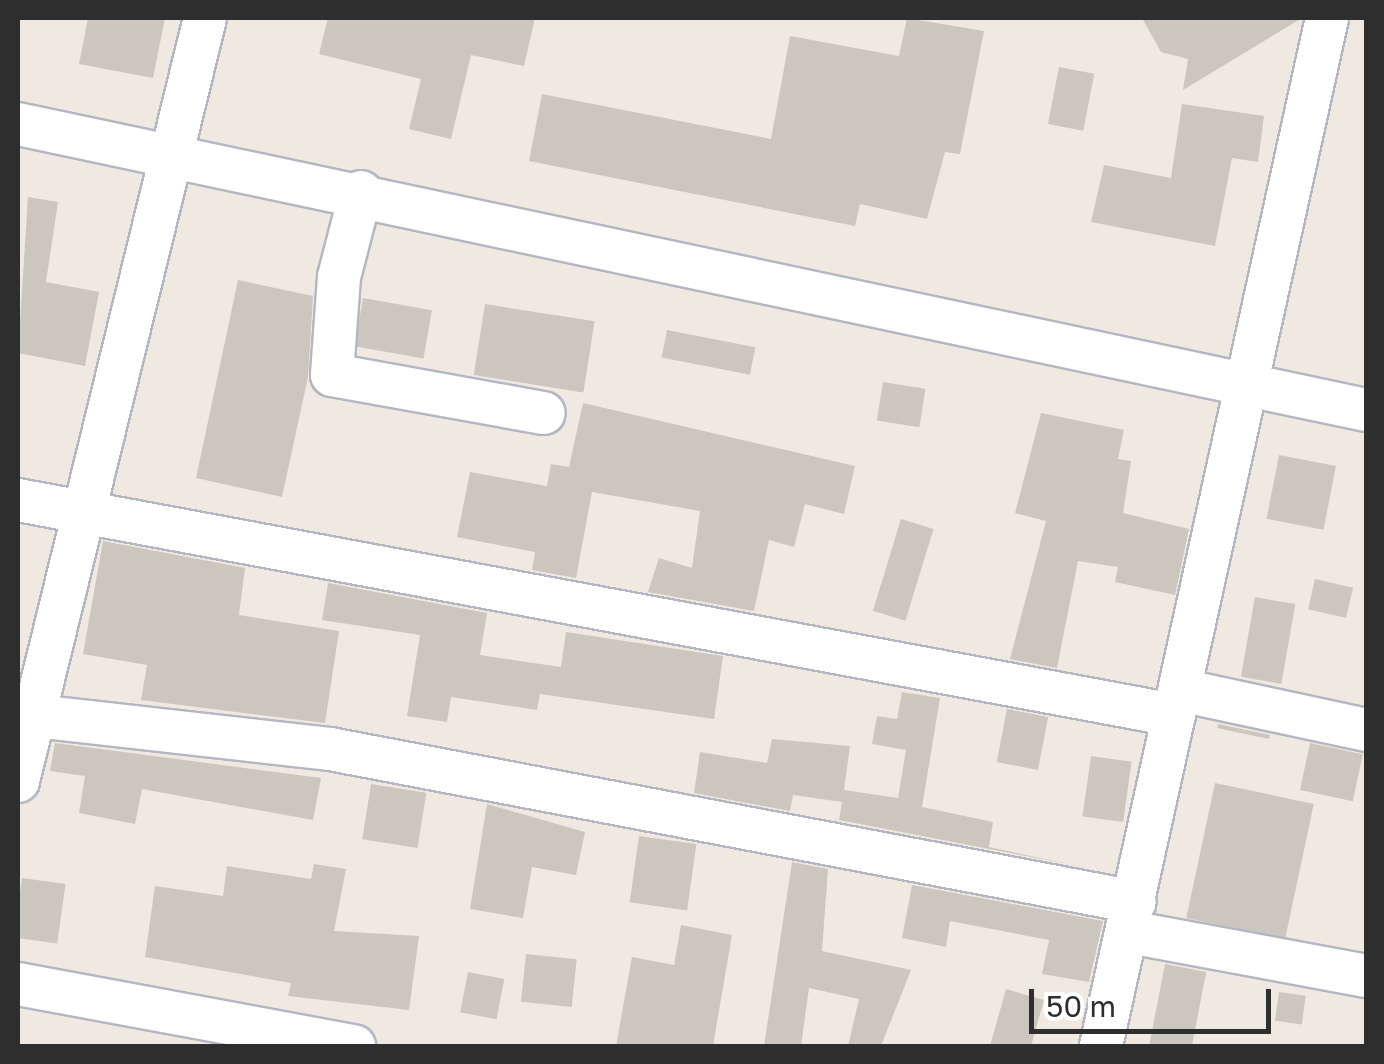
<!DOCTYPE html>
<html>
<head>
<meta charset="utf-8">
<style>
	body { margin:0 }
	#map { position:relative; width:1384px; height:1064px; overflow:hidden; background:#efe9e1; font-family:"Golos Text",sans-serif }
	div>[style] { position:absolute }
	[style*='--x'] { left:calc(var(--x)*1px); top:calc(var(--y)*1px); width:calc(var(--w)*1px); rotate:calc(var(--a)*1deg) }
	.building>* { inset:0; background:#cbc7bf; transform-origin:0 0 }
	.roads { filter:drop-shadow(2px 0 #b4b7c1) drop-shadow(-2px 0 #b4b7c1) drop-shadow(0 2px #b4b7c1) drop-shadow(0 -2px #b4b7c1) }
	.minor>* { height:42px; margin:-21px; padding:0 21px; transform-origin:21px; border-radius:21px; background:#fff }
	span { translate:-50% -50%; white-space:nowrap; text-align:center; line-height:1.15; -webkit-text-stroke:9px #fff; paint-order:stroke }
	.frame { position:absolute; inset:0; border:20px solid #2e2e2e; pointer-events:none }
	.scale { position:absolute; left:1029px; top:989px; width:242px; height:45px; box-sizing:border-box; border:5px solid #2e2e2e; border-top:0; padding-left:12px; font-size:30px; line-height:35px; white-space:nowrap; color:#2e2e2e; -webkit-text-stroke:8px #fff; paint-order:stroke }
</style>
</head>
<body>
<div id="map">
	<div class="building">
		<div style="clip-path:polygon(88px 18px,165px 18px,153px 78px,79px 64px)"></div>
		<div style="clip-path:polygon(328px 18px,535px 18px,524px 66px,471px 55px,451px 139px,409px 129px,421px 79px,319px 54px)"></div>
		<div style="clip-path:polygon(907px 18px,984px 31px,960px 154px,945px 152px,927px 219px,860px 204px,855px 226px,529px 161px,542px 94px,771px 139px,790px 36px,899px 56px)"></div>
		<div style="clip-path:polygon(1142px 18px,1302px 18px,1183px 90px,1188px 59px,1161px 52px)"></div>
		<div style="left:1059px;top:67px;width:36px;height:58px;rotate:11deg"></div>
		<div style="clip-path:polygon(1182px 104px,1264px 116px,1258px 162px,1232px 158px,1215px 246px,1091px 222px,1104px 165px,1171px 178px)"></div>
		<div style="clip-path:polygon(28px 197px,58px 202px,46px 282px,99px 292px,85px 366px,18px 353px)"></div>
		<div style="clip-path:polygon(238px 280px,313px 296px,308px 377px,282px 497px,196px 478px)"></div>
		<div style="left:363px;top:298px;width:70px;height:49px;rotate:10deg"></div>
		<div style="left:485px;top:304px;width:111px;height:72px;rotate:9deg"></div>
		<div style="left:667px;top:330px;width:90px;height:28px;rotate:11deg"></div>
		<div style="left:883px;top:382px;width:43px;height:39px;rotate:9deg"></div>
		<div style="clip-path:polygon(583px 403px,855px 466px,844px 514px,805px 504px,794px 547px,769px 540px,754px 611px,648px 592px,659px 558px,692px 568px,700px 511px,592px 492px,576px 578px,532px 570px,535px 552px,457px 537px,470px 472px,547px 486px,551px 464px,569px 467px)"></div>
		<div style="clip-path:polygon(1041px 413px,1124px 430px,1118px 459px,1131px 461px,1123px 513px,1189px 529px,1175px 595px,1115px 582px,1118px 567px,1078px 561px,1057px 668px,1010px 659px,1046px 521px,1015px 513px)"></div>
		<div style="left:1279px;top:455px;width:58px;height:65px;rotate:11deg"></div>
		<div style="left:901px;top:519px;width:34px;height:96px;rotate:17deg"></div>
		<div style="clip-path:polygon(103px 541px,245px 568px,239px 615px,339px 631px,325px 723px,141px 700px,147px 665px,83px 654px)"></div>
		<div style="left:1315px;top:579px;width:39px;height:31px;rotate:13deg"></div>
		<div style="clip-path:polygon(328px 583px,487px 613px,480px 655px,561px 667px,566px 632px,723px 656px,714px 719px,540px 694px,537px 710px,451px 697px,447px 722px,407px 716px,420px 635px,322px 620px)"></div>
		<div style="left:1255px;top:597px;width:41px;height:81px;rotate:10deg"></div>
		<div style="clip-path:polygon(902px 692px,940px 698px,922px 807px,993px 822px,989px 847px,1073px 865px,839px 820px,842px 802px,793px 795px,790px 811px,694px 793px,700px 752px,767px 763px,772px 739px,850px 746px,844px 790px,898px 798px,906px 750px,872px 744px,877px 716px,897px 719px)"></div>
		<div style="left:1007px;top:709px;width:42px;height:54px;rotate:11deg"></div>
		<div style="left:1218px;top:724px;width:53px;height:4px;rotate:12deg"></div>
		<div style="clip-path:polygon(55px 743px,321px 778px,313px 820px,142px 789px,135px 824px,79px 813px,85px 776px,50px 771px)"></div>
		<div style="left:1310px;top:743px;width:54px;height:48px;rotate:12deg"></div>
		<div style="left:1091px;top:756px;width:41px;height:61px;rotate:8deg"></div>
		<div style="left:1215px;top:783px;width:101px;height:138px;rotate:12deg"></div>
		<div style="left:371px;top:784px;width:56px;height:56px;rotate:9deg"></div>
		<div style="clip-path:polygon(487px 804px,585px 832px,576px 875px,532px 867px,523px 918px,470px 909px)"></div>
		<div style="left:639px;top:836px;width:58px;height:67px;rotate:8deg"></div>
		<div style="clip-path:polygon(792px 862px,828px 869px,822px 951px,911px 970px,881px 1046px,848px 1046px,859px 999px,809px 988px,801px 1046px,764px 1046px)"></div>
		<div style="clip-path:polygon(314px 864px,346px 869px,334px 931px,419px 936px,409px 1010px,288px 996px,291px 983px,145px 957px,155px 886px,223px 896px,227px 866px,311px 879px)"></div>
		<div style="left:22px;top:878px;width:44px;height:60px;rotate:8deg"></div>
		<div style="clip-path:polygon(912px 885px,1103px 921px,1089px 982px,1042px 974px,1049px 940px,950px 921px,946px 947px,902px 938px)"></div>
		<div style="clip-path:polygon(681px 925px,732px 935px,713px 1046px,616px 1046px,632px 957px,674px 965px)"></div>
		<div style="left:526px;top:954px;width:51px;height:48px;rotate:6deg"></div>
		<div style="left:1165px;top:964px;width:42px;height:84px;rotate:11deg"></div>
		<div style="left:468px;top:972px;width:37px;height:41px;rotate:11deg"></div>
		<div style="clip-path:polygon(1006px 989px,1044px 1000px,1031px 1046px,990px 1046px)"></div>
		<div style="left:1279px;top:992px;width:27px;height:29px;rotate:8deg"></div>
	</div>
	<div class="roads">
		<div class="minor">
			<div style="--x:18;--y:124;--w:1378;--a:11.98"></div>
			<div style="--x:361;--y:192;--w:88;--a:104.5"></div>
			<div style="--x:339;--y:277;--w:98;--a:94.1"></div>
			<div style="--x:332;--y:375;--w:215;--a:10.2"></div>
			<div style="--x:18;--y:500;--w:1176;--a:10.54"></div>
			<div style="--x:1180;--y:690;--w:190;--a:12.1"></div>
			<div style="--x:18;--y:714;--w:314;--a:6.4"></div>
			<div style="--x:330;--y:749;--w:819;--a:10.76"></div>
			<div style="--x:18;--y:781;--w:786;--a:-76.23"></div>
			<div style="--x:1129;--y:932;--w:241;--a:10.5"></div>
			<div style="--x:18;--y:984;--w:342;--a:10.5"></div>
			<div style="--x:1101;--y:1046;--w:1053;--a:-77.6"></div>
		</div>
	</div>
	<div class="frame"></div>
	<div class="scale">50 m</div>
</div>
</body>
</html>
